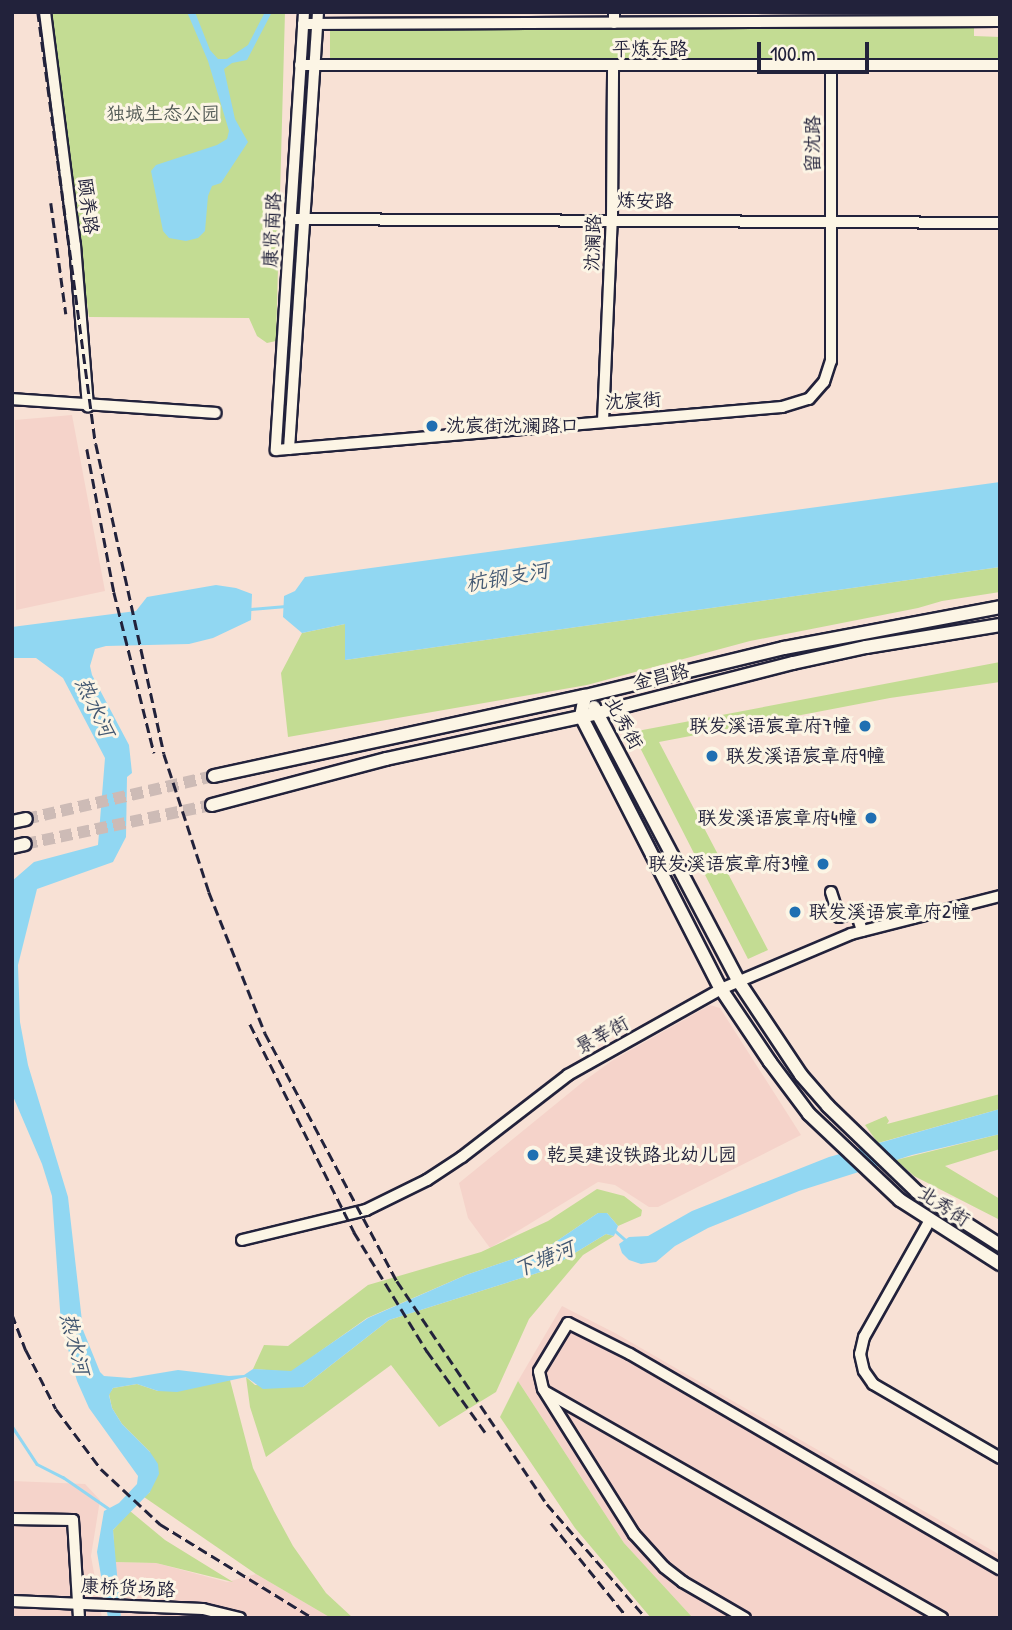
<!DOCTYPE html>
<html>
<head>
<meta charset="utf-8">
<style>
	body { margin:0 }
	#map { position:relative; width:1012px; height:1630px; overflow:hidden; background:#f8e1d5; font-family:"Patrick Hand","LXGW WenKai TC",sans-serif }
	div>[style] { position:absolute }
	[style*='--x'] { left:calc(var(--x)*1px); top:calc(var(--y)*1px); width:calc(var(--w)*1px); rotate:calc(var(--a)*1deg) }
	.built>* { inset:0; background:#f5d3ca }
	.green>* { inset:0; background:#c3dc93 }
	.water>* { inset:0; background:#91d7f2 }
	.stream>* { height:2.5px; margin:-1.25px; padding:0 1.25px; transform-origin:1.25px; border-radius:1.25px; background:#91d7f2 }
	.major-tunnel>* { height:12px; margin-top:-6px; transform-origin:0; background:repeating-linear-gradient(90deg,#cdbbb6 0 12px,transparent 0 18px) }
	.roads { filter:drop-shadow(2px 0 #22223b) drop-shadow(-2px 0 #22223b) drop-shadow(0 2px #22223b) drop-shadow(0 -2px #22223b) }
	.minor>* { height:10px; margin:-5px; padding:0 5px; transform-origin:5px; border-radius:5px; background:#fcf5e5 }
	.major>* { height:12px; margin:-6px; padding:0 6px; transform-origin:6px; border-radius:6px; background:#fcf5e5 }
	.rail>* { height:2.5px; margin-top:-1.25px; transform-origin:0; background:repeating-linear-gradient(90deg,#22223b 0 10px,transparent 0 15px) }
	.dots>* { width:19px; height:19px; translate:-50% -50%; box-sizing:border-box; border:4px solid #fcf5e5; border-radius:50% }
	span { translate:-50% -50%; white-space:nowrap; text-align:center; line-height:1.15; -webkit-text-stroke:6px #fcf5e5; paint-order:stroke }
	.street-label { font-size:19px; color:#22223b }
	.park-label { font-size:19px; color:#525a55 }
	.poi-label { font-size:19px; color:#22223b }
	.left { translate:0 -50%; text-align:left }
	.right { translate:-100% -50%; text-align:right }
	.water-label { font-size:21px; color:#435872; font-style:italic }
	.frame { position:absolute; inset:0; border:14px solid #22223b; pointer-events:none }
	.scale { position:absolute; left:757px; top:42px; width:112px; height:32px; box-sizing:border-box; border:4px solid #22223b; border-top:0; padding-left:9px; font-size:21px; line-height:24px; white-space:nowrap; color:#22223b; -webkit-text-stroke:5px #fcf5e5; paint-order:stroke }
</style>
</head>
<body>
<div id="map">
	<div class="built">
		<div style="clip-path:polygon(72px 415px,105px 591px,16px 610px,15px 420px)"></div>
		<div style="clip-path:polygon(710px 1005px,720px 1008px,801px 1135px,658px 1207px,649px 1207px,615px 1185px,598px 1182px,490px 1248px,468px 1218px,459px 1183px,584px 1081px,613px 1060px)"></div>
		<div style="clip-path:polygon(562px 1306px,615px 1333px,1000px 1555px,1000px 1618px,693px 1618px,624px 1543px,518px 1381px)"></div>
		<div style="clip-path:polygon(12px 1481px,85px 1484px,100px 1500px,91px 1556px,102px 1618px,12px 1618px)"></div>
		<div style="clip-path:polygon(115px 1562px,156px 1563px,227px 1582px,256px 1574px,331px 1618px,121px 1618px)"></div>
	</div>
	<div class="green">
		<div style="clip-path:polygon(46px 12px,285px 12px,276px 341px,267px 343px,257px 336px,249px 318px,89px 317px)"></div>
		<div style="clip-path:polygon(330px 26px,974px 28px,974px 36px,1000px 37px,1000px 60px,330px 60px)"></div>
		<div style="clip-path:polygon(1000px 567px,1000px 592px,942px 601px,918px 608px,750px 641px,587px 685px,288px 737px,281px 673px,302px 633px,345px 624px,345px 660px)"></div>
		<div style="clip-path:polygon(1000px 662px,1000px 682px,890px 698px,659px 742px,768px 950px,748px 959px,632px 732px)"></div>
		<div style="clip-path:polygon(1000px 1094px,1000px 1109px,878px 1143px,865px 1125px,886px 1116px,889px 1121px,887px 1124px)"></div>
		<div style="clip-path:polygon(1000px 1134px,1000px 1149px,945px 1166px,1000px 1199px,1000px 1220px,914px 1176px,896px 1160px)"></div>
		<div style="clip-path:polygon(597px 1189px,624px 1196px,642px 1210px,641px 1216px,618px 1226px,607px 1213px,598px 1213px,548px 1247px,466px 1275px,367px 1318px,291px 1372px,253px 1369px,264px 1345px,288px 1346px,368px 1285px,481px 1252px,548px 1221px)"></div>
		<div style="clip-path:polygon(606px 1234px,614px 1236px,583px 1255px,529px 1319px,496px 1392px,439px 1427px,391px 1365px,266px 1457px,250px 1407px,246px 1377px,255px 1385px,303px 1387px,389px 1320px,547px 1270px)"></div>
		<div style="clip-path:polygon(230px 1380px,253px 1468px,274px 1511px,293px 1546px,326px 1593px,353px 1618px,331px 1618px,256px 1574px,144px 1497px,150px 1492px,150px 1452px,122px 1424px,112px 1408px,109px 1394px,113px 1388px,137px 1384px,158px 1391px)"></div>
		<div style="clip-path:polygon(518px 1381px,624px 1543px,693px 1618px,651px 1618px,575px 1528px,500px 1417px)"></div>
		<div style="clip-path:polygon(130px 1511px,165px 1540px,233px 1582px,156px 1563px,115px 1562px,113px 1530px)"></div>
	</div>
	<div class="water">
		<div style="clip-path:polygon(187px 12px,195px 12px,210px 50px,218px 59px,227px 59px,248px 45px,265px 12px,272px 12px,247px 60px,232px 63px,224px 69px,235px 119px,248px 142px,221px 183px,212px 186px,208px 196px,205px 231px,198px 238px,186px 241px,169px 238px,163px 231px,151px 171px,156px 165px,217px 145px,227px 139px,229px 131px,208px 61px)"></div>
		<div style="clip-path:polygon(1000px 482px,1000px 567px,345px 660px,345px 624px,302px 633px,283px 617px,284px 596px,295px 591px,305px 577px)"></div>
		<div style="clip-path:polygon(216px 585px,236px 588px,252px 594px,251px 620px,213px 638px,189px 644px,106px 646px,95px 649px,90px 666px,92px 675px,129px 745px,132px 773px,127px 777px,126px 837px,113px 862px,37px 889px,18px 965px,20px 1022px,28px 1065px,68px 1197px,83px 1330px,100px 1372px,104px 1376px,130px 1378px,178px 1370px,229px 1376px,244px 1375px,253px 1369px,291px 1371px,368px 1318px,466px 1275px,548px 1247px,598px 1213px,607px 1213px,618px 1226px,614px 1236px,606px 1234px,547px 1270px,389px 1320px,303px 1387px,263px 1389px,246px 1377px,177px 1392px,158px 1391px,137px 1384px,113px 1388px,109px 1395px,112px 1408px,122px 1424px,150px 1452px,158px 1464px,159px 1474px,150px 1492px,113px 1530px,121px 1618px,108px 1618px,97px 1552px,104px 1511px,119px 1503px,137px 1484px,138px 1476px,89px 1408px,77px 1381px,61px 1324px,52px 1196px,42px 1164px,12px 1094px,12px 881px,34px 862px,98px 845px,105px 758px,63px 678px,36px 658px,12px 658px,12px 627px,136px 611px,147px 597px)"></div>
		<div style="clip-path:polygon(1000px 1109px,1000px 1134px,912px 1155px,799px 1191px,708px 1228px,675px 1246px,656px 1262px,641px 1264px,629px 1260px,622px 1253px,619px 1244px,629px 1237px,648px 1236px,692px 1211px,829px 1157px)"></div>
	</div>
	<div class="stream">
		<div style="--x:251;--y:609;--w:35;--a:-5"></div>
		<div style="--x:613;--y:1229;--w:18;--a:41"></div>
		<div style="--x:12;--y:1426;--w:45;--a:56.7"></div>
		<div style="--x:37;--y:1464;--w:29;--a:27"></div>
		<div style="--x:63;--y:1477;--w:55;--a:34.6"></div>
	</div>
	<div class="major-tunnel">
		<div style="--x:26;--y:819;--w:193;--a:-12.9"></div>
		<div style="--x:25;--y:844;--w:191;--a:-11.8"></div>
	</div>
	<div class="roads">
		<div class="minor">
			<div style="--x:45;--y:12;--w:235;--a:82.7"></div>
			<div style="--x:75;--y:245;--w:162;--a:85.4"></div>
			<div style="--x:304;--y:12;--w:439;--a:93.7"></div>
			<div style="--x:276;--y:450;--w:508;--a:-4.86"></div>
			<div style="--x:782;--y:407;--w:28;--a:-17"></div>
			<div style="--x:809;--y:399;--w:23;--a:-49"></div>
			<div style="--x:824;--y:382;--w:22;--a:-72"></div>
			<div style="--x:831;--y:361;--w:295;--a:-90"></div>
			<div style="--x:614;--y:23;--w:11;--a:-90"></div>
			<div style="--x:303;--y:24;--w:697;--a:-0.25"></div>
			<div style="--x:300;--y:65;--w:700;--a:0"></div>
			<div style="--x:290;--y:219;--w:710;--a:0.32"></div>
			<div style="--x:12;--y:399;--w:204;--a:3.9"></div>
			<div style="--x:603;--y:421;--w:203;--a:-87.5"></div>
			<div style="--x:612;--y:218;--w:152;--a:-89.6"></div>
			<div style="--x:289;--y:449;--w:438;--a:-86.2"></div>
			<div style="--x:831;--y:892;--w:26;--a:72"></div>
			<div style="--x:839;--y:917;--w:18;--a:-16"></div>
			<div style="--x:856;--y:912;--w:20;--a:72"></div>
			<div style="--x:930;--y:1220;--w:134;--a:119.4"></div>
			<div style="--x:864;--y:1337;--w:17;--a:103"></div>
			<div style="--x:860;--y:1354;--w:17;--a:77"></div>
			<div style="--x:864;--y:1371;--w:16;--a:55"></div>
			<div style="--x:873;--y:1384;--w:147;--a:30.2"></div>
			<div style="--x:242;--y:1240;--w:128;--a:-13.6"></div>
			<div style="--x:366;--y:1210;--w:68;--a:-26.2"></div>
			<div style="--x:427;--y:1180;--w:42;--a:-33.3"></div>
			<div style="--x:462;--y:1157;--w:134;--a:-37.7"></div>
			<div style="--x:568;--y:1075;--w:176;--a:-29.3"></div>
			<div style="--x:721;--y:989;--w:141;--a:-22.9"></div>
			<div style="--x:851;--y:934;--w:154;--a:-14.3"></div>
			<div style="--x:546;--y:1392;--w:456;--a:29.7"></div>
			<div style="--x:12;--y:1519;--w:61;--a:0.9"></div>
			<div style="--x:73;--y:1520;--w:98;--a:86.5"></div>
			<div style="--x:12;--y:1601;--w:191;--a:2.4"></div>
			<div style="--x:203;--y:1609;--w:38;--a:14"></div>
			<div style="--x:745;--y:1618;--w:72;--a:-149.9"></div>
			<div style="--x:683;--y:1582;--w:24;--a:-142"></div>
			<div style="--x:664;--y:1567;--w:45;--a:-132.3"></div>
			<div style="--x:634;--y:1534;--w:171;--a:-122.1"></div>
			<div style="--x:543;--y:1389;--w:18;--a:-103"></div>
			<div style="--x:539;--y:1371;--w:56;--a:-58.9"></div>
			<div style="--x:568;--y:1323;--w:69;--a:26.6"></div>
			<div style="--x:630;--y:1354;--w:428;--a:30.2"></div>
		</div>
		<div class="major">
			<div style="--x:585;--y:696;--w:20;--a:101"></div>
			<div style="--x:581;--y:716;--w:307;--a:62.9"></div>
			<div style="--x:721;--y:989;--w:88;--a:56.1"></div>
			<div style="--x:770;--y:1062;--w:65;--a:53.1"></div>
			<div style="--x:809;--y:1114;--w:125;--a:43.4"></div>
			<div style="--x:900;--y:1200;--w:119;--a:32.6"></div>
			<div style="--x:594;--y:707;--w:311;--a:62.2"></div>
			<div style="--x:739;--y:982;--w:112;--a:56.3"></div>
			<div style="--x:801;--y:1075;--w:41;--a:48.9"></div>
			<div style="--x:828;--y:1106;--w:124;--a:44"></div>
			<div style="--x:917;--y:1192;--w:98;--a:32.6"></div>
			<div style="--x:214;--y:776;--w:380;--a:-12.2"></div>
			<div style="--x:585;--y:696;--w:205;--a:-13.6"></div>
			<div style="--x:784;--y:648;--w:220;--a:-10.7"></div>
			<div style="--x:212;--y:805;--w:180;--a:-14.8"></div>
			<div style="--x:386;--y:759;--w:217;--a:-12.2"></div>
			<div style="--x:598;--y:713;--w:201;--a:-14.4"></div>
			<div style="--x:793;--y:663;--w:75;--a:-12.4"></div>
			<div style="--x:866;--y:647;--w:136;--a:-9.3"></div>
			<div style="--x:12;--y:822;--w:14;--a:-12"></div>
			<div style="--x:12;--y:847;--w:13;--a:-13"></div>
		</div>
	</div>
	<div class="rail">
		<div style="--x:38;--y:12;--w:436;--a:82.4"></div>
		<div style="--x:96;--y:444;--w:317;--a:77.6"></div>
		<div style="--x:164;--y:754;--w:145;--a:71.9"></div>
		<div style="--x:209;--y:892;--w:152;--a:68.3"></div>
		<div style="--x:265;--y:1033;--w:281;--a:62"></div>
		<div style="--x:397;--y:1281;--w:269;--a:56.1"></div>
		<div style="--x:547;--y:1504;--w:151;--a:49"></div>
		<div style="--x:51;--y:203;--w:112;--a:82.3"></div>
		<div style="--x:87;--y:449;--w:146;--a:79.3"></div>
		<div style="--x:114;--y:592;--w:166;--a:76"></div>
		<div style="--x:250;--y:1024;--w:233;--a:63.4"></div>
		<div style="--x:354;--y:1232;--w:140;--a:58.5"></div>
		<div style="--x:427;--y:1351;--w:100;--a:54.4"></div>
		<div style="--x:12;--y:1314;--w:39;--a:69"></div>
		<div style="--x:26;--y:1350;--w:66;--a:63"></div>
		<div style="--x:56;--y:1409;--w:75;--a:53.1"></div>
		<div style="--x:101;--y:1469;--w:81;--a:43"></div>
		<div style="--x:160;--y:1524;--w:180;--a:31.6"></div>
		<div style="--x:551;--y:1523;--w:122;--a:51"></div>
	</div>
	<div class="dots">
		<div style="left:432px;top:426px;background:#1f6fb2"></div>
		<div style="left:865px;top:726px;background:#1f6fb2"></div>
		<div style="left:712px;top:756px;background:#1f6fb2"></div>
		<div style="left:871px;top:818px;background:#1f6fb2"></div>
		<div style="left:823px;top:864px;background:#1f6fb2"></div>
		<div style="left:795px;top:912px;background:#1f6fb2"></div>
		<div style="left:533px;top:1155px;background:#1f6fb2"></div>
	</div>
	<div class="street-label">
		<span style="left:650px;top:49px">平炼东路</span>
		<span style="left:813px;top:144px;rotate:-90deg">留沈路</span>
		<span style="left:645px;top:201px;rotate:1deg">炼安路</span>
		<span style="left:88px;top:206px;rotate:83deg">颐养路</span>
		<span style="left:272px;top:230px;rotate:-87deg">康贤南路</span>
		<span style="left:593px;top:243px;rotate:-88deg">沈澜路</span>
		<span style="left:633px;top:401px;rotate:-4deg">沈宸街</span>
		<span style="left:661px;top:677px;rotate:-14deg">金昌路</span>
		<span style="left:624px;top:723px;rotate:61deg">北秀街</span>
		<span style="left:602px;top:1035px;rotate:-29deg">景莘街</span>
		<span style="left:944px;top:1206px;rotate:33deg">北秀街</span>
		<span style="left:128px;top:1588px;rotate:3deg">康桥货场路</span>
	</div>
	<div class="park-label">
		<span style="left:163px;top:114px">独城生态公园</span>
	</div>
	<div class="poi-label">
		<span class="left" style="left:446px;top:426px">沈宸街沈澜路口</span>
		<span class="right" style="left:851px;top:726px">联发溪语宸章府7幢</span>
		<span class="left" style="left:726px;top:756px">联发溪语宸章府9幢</span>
		<span class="right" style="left:857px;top:818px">联发溪语宸章府4幢</span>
		<span class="right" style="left:809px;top:864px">联发溪语宸章府3幢</span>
		<span class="left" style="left:809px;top:912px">联发溪语宸章府2幢</span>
		<span class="left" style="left:547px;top:1155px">乾昊建设铁路北幼儿园</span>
	</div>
	<div class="water-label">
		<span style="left:507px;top:577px;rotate:-10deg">杭钢支河</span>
		<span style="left:95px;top:707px;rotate:65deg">热水河</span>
		<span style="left:544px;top:1259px;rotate:-22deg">下塘河</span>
		<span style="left:75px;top:1344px;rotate:76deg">热水河</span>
	</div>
	<div class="frame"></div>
	<div class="scale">100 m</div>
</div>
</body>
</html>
